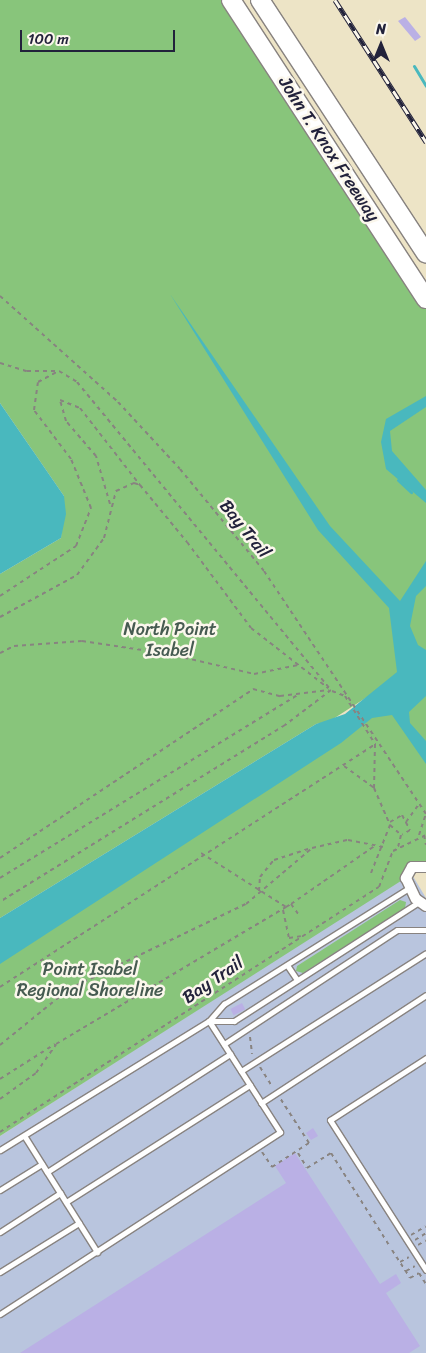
<!DOCTYPE html>
<html>
<head>
<meta charset="utf-8">
<style>
	body { margin:0 }
	#map { position:relative; width:426px; height:1353px; overflow:hidden; background:#ede4c6; font-family:Sriracha,sans-serif }
	div>[style] { position:absolute }
	[style*='--x'] { left:calc(var(--x)*1px); top:calc(var(--y)*1px); width:calc(var(--w)*1px); rotate:calc(var(--a)*1deg) }
	.industrial>* { inset:0; background:#b9c5de }
	.green>* { inset:0; background:#88c57b }
	.water>* { inset:0; background:#49b8be }
	.stream>* { height:3px; margin:-1.5px; padding:0 1.5px; transform-origin:1.5px; border-radius:1.5px; background:#49b8be }
	.building>* { inset:0; background:#bab0e5; transform-origin:0 0 }
	.path>* { height:2px; margin-top:-1px; transform-origin:0; background:repeating-linear-gradient(90deg,#888380 0 4px,transparent 0 8px) }
	.roads { filter:drop-shadow(1px 0 #888380) drop-shadow(-1px 0 #888380) drop-shadow(0 1px #888380) drop-shadow(0 -1px #888380) }
	.lane>* { height:5px; margin:-2.5px; padding:0 2.5px; transform-origin:2.5px; border-radius:2.5px; background:#fff }
	.street>* { height:10px; margin:-5px; padding:0 5px; transform-origin:5px; border-radius:5px; background:#fff }
	.highway>* { height:18px; margin:-9px; padding:0 9px; transform-origin:9px; border-radius:9px; background:#fff }
	.rail>* { height:5px; margin-top:-2.5px; transform-origin:0; background:repeating-linear-gradient(90deg,#fbf7ec 0 9px,#22223b 0 18px); box-sizing:border-box; border-block:1px solid #22223b }
	span { translate:-50% -50%; white-space:nowrap; text-align:center; line-height:1.15; -webkit-text-stroke:5px #fbf7ec; paint-order:stroke }
	.street-label { font-size:18px; color:#22223b }
	.park-label { font-size:18px; color:#465b51 }
	.north { position:absolute; left:356px; top:20px; width:50px; height:50px; -webkit-text-stroke:4px #fbf7ec; paint-order:stroke; rotate:0deg; font-size:14px; font-weight:700; line-height:20px; text-align:center; color:#22223b }
	.north::after { content:''; display:block; margin:auto; width:18px; height:22px; background:#22223b; clip-path:polygon(50% 0,100% 100%,50% 72%,0 100%) }
	.scale { position:absolute; left:20px; top:30px; width:155px; height:22px; box-sizing:border-box; border:2px solid #22223b; border-top:0; padding-left:6px; font-size:15px; line-height:18px; white-space:nowrap; color:#22223b; -webkit-text-stroke:4px #fbf7ec; paint-order:stroke }
</style>
</head>
<body>
<div id="map">
	<div class="industrial">
		<div style="clip-path:polygon(411px 873px,426px 898px,426px 1353px,0 1353px,0 1136px)"></div>
	</div>
	<div class="green">
		<div style="clip-path:polygon(0 0,231px 0,426px 299px,426px 865px,0 1136px,0 938px,379px 701px,367px 697px,330px 721px,316px 724px,0 918px,0 574px,61px 538px,64px 496px,0 403px)"></div>
		<div style="clip-path:polygon(400px 900px,406px 902px,405px 908px,303px 973px,296px 971px,297px 966px)"></div>
	</div>
	<div class="water">
		<div style="clip-path:polygon(170px 294px,330px 526px,400px 601px,426px 561px,426px 586px,416px 596px,410px 626px,418px 645px,426px 650px,426px 696px,409px 712px,410px 723px,426px 741px,426px 764px,392px 715px,372px 718px,341px 743px,0 964px,0 918px,316px 724px,345px 714px,397px 672px,389px 608px,318px 530px)"></div>
		<div style="clip-path:polygon(426px 396px,426px 407px,390px 431px,392px 451px,426px 490px,426px 503px,386px 469px,381px 442px,386px 419px)"></div>
		<div style="clip-path:polygon(0 403px,64px 496px,66px 514px,61px 538px,0 574px)"></div>
	</div>
	<div class="stream">
		<div style="--x:414;--y:66;--w:23;--a:59"></div>
		<div style="--x:398;--y:480;--w:18;--a:43"></div>
	</div>
	<div class="building">
		<div style="clip-path:polygon(405px 17px,421px 37px,415px 41px,398px 21px)"></div>
		<div style="left:242px;top:1003px;width:7px;height:13px;rotate:63deg"></div>
		<div style="clip-path:polygon(313px 1128px,318px 1136px,311px 1140px,306px 1133px)"></div>
		<div style="clip-path:polygon(295px 1153px,380px 1284px,396px 1274px,401px 1283px,386px 1293px,420px 1346px,409px 1353px,20px 1353px,286px 1183px,275px 1166px)"></div>
	</div>
	<div class="path">
		<div style="--x:0;--y:296;--w:159;--a:41.9"></div>
		<div style="--x:118;--y:402;--w:91;--a:47.2"></div>
		<div style="--x:180;--y:469;--w:132;--a:50.5"></div>
		<div style="--x:264;--y:571;--w:292;--a:56.3"></div>
		<div style="--x:0;--y:363;--w:28;--a:17"></div>
		<div style="--x:27;--y:371;--w:29;--a:0"></div>
		<div style="--x:110;--y:504;--w:50;--a:-106.3"></div>
		<div style="--x:96;--y:456;--w:46;--a:-130.6"></div>
		<div style="--x:66;--y:421;--w:22;--a:-106"></div>
		<div style="--x:60;--y:400;--w:22;--a:22"></div>
		<div style="--x:80;--y:408;--w:98;--a:52.1"></div>
		<div style="--x:0;--y:596;--w:91;--a:-33.3"></div>
		<div style="--x:76;--y:546;--w:41;--a:-68.5"></div>
		<div style="--x:91;--y:508;--w:53;--a:-112.2"></div>
		<div style="--x:71;--y:459;--w:61;--a:-127.1"></div>
		<div style="--x:34;--y:410;--w:28;--a:-82"></div>
		<div style="--x:38;--y:382;--w:24;--a:-28"></div>
		<div style="--x:59;--y:371;--w:21;--a:31"></div>
		<div style="--x:77;--y:382;--w:399;--a:50.5"></div>
		<div style="--x:331;--y:690;--w:58;--a:142.7"></div>
		<div style="--x:285;--y:725;--w:335;--a:148.2"></div>
		<div style="--x:0;--y:617;--w:88;--a:-28.6"></div>
		<div style="--x:77;--y:575;--w:46;--a:-53.9"></div>
		<div style="--x:104;--y:538;--w:49;--a:-75.7"></div>
		<div style="--x:116;--y:491;--w:20;--a:-24"></div>
		<div style="--x:134;--y:483;--w:6;--a:18"></div>
		<div style="--x:140;--y:485;--w:74;--a:50.5"></div>
		<div style="--x:187;--y:542;--w:107;--a:53.3"></div>
		<div style="--x:251;--y:628;--w:98;--a:37.9"></div>
		<div style="--x:0;--y:653;--w:16;--a:-27"></div>
		<div style="--x:14;--y:646;--w:68;--a:-4.2"></div>
		<div style="--x:82;--y:641;--w:88;--a:8.5"></div>
		<div style="--x:169;--y:654;--w:87;--a:13.2"></div>
		<div style="--x:254;--y:674;--w:45;--a:-11.6"></div>
		<div style="--x:332;--y:691;--w:14;--a:21"></div>
		<div style="--x:345;--y:696;--w:57;--a:58"></div>
		<div style="--x:375;--y:744;--w:44;--a:91.3"></div>
		<div style="--x:374;--y:788;--w:40;--a:66.6"></div>
		<div style="--x:390;--y:825;--w:15;--a:42"></div>
		<div style="--x:401;--y:835;--w:12;--a:104"></div>
		<div style="--x:344;--y:766;--w:37;--a:36"></div>
		<div style="--x:390;--y:822;--w:14;--a:-30"></div>
		<div style="--x:402;--y:815;--w:17;--a:62"></div>
		<div style="--x:410;--y:830;--w:9;--a:148"></div>
		<div style="--x:406;--y:822;--w:22;--a:-54"></div>
		<div style="--x:419;--y:835;--w:22;--a:-72"></div>
		<div style="--x:424;--y:835;--w:10;--a:79"></div>
		<div style="--x:201;--y:853;--w:101;--a:32.4"></div>
		<div style="--x:286;--y:907;--w:6;--a:-31"></div>
		<div style="--x:291;--y:904;--w:14;--a:54"></div>
		<div style="--x:0;--y:858;--w:304;--a:-33.7"></div>
		<div style="--x:253;--y:689;--w:28;--a:15"></div>
		<div style="--x:280;--y:696;--w:49;--a:-7"></div>
		<div style="--x:371;--y:873;--w:52;--a:-68.4"></div>
		<div style="--x:0;--y:878;--w:349;--a:-31.6"></div>
		<div style="--x:259;--y:891;--w:14;--a:-86"></div>
		<div style="--x:260;--y:877;--w:22;--a:-51"></div>
		<div style="--x:274;--y:860;--w:39;--a:-18"></div>
		<div style="--x:291;--y:904;--w:103;--a:-34.8"></div>
		<div style="--x:283;--y:910;--w:29;--a:78"></div>
		<div style="--x:289;--y:938;--w:12;--a:-9"></div>
		<div style="--x:0;--y:987;--w:447;--a:-32.9"></div>
		<div style="--x:250;--y:1037;--w:17;--a:83"></div>
		<div style="--x:0;--y:1045;--w:89;--a:-39.1"></div>
		<div style="--x:69;--y:989;--w:196;--a:-25.7"></div>
		<div style="--x:246;--y:904;--w:87;--a:-40.3"></div>
		<div style="--x:312;--y:848;--w:37;--a:-13"></div>
		<div style="--x:348;--y:840;--w:36;--a:11"></div>
		<div style="--x:260;--y:1067;--w:22;--a:58"></div>
		<div style="--x:0;--y:1079;--w:65;--a:-32.5"></div>
		<div style="--x:0;--y:1099;--w:44;--a:-35.8"></div>
		<div style="--x:36;--y:1073;--w:35;--a:-55"></div>
		<div style="--x:56;--y:1044;--w:268;--a:-30.8"></div>
		<div style="--x:0;--y:1132;--w:451;--a:-32.9"></div>
		<div style="--x:379;--y:887;--w:39;--a:-69"></div>
		<div style="--x:393;--y:851;--w:37;--a:-26"></div>
		<div style="--x:262;--y:1152;--w:18;--a:56"></div>
		<div style="--x:272;--y:1167;--w:44;--a:-33"></div>
		<div style="--x:309;--y:1143;--w:54;--a:-122.8"></div>
		<div style="--x:298;--y:1153;--w:17;--a:59"></div>
		<div style="--x:307;--y:1168;--w:28;--a:-32"></div>
		<div style="--x:331;--y:1153;--w:109;--a:57.8"></div>
		<div style="--x:411;--y:1235;--w:17;--a:-31"></div>
		<div style="--x:415;--y:1240;--w:13;--a:-32"></div>
		<div style="--x:418;--y:1245;--w:9;--a:-32"></div>
		<div style="--x:392;--y:1250;--w:33;--a:57"></div>
		<div style="--x:410;--y:1278;--w:10;--a:-29"></div>
		<div style="--x:419;--y:1273;--w:13;--a:58"></div>
		<div style="--x:400;--y:1262;--w:10;--a:-29"></div>
		<div style="--x:406;--y:1271;--w:10;--a:-29"></div>
	</div>
	<div class="roads">
		<div class="lane">
			<div style="--x:287;--y:965;--w:18;--a:56"></div>
			<div style="--x:209;--y:1021;--w:25;--a:0"></div>
			<div style="--x:234;--y:1021;--w:220;--a:-32.8"></div>
			<div style="--x:224;--y:1044;--w:207;--a:-33.4"></div>
			<div style="--x:397;--y:930;--w:29;--a:0"></div>
			<div style="--x:426;--y:1058;--w:114;--a:147.1"></div>
			<div style="--x:330;--y:1120;--w:178;--a:57.4"></div>
			<div style="--x:241;--y:1071;--w:219;--a:-32.5"></div>
			<div style="--x:261;--y:1103;--w:197;--a:-33.2"></div>
			<div style="--x:25;--y:1137;--w:136;--a:57.9"></div>
			<div style="--x:0;--y:1150;--w:246;--a:-31.7"></div>
			<div style="--x:209;--y:1021;--w:23;--a:-49"></div>
			<div style="--x:224;--y:1004;--w:218;--a:-32.1"></div>
			<div style="--x:47;--y:1172;--w:218;--a:-32.8"></div>
			<div style="--x:0;--y:1190;--w:49;--a:-31.8"></div>
			<div style="--x:66;--y:1202;--w:218;--a:-32.5"></div>
			<div style="--x:0;--y:1232;--w:72;--a:-33"></div>
			<div style="--x:0;--y:1272;--w:93;--a:-31.8"></div>
			<div style="--x:0;--y:1314;--w:334;--a:-33"></div>
			<div style="--x:280;--y:1132;--w:132;--a:-122.6"></div>
		</div>
		<div class="street">
			<div style="--x:426;--y:867;--w:14;--a:180"></div>
			<div style="--x:412;--y:867;--w:13;--a:119"></div>
			<div style="--x:406;--y:878;--w:23;--a:65"></div>
			<div style="--x:416;--y:899;--w:12;--a:35"></div>
		</div>
		<div class="highway">
			<div style="--x:231;--y:0;--w:357;--a:56.9"></div>
			<div style="--x:260;--y:0;--w:303;--a:56.8"></div>
		</div>
	</div>
	<div class="rail">
		<div style="--x:335;--y:0;--w:169;--a:57.3"></div>
	</div>
	<div class="street-label">
		<span style="left:329px;top:149px;rotate:57deg">John T. Knox Freeway</span>
		<span style="left:245px;top:529px;rotate:51deg">Bay Trail</span>
		<span style="left:213px;top:980px;rotate:-34deg">Bay Trail</span>
	</div>
	<div class="park-label">
		<span style="left:170px;top:640px">North Point<br>Isabel</span>
		<span style="left:90px;top:980px">Point Isabel<br>Regional Shoreline</span>
	</div>
	<div class="north">N</div>
	<div class="scale">100 m</div>
</div>
</body>
</html>
